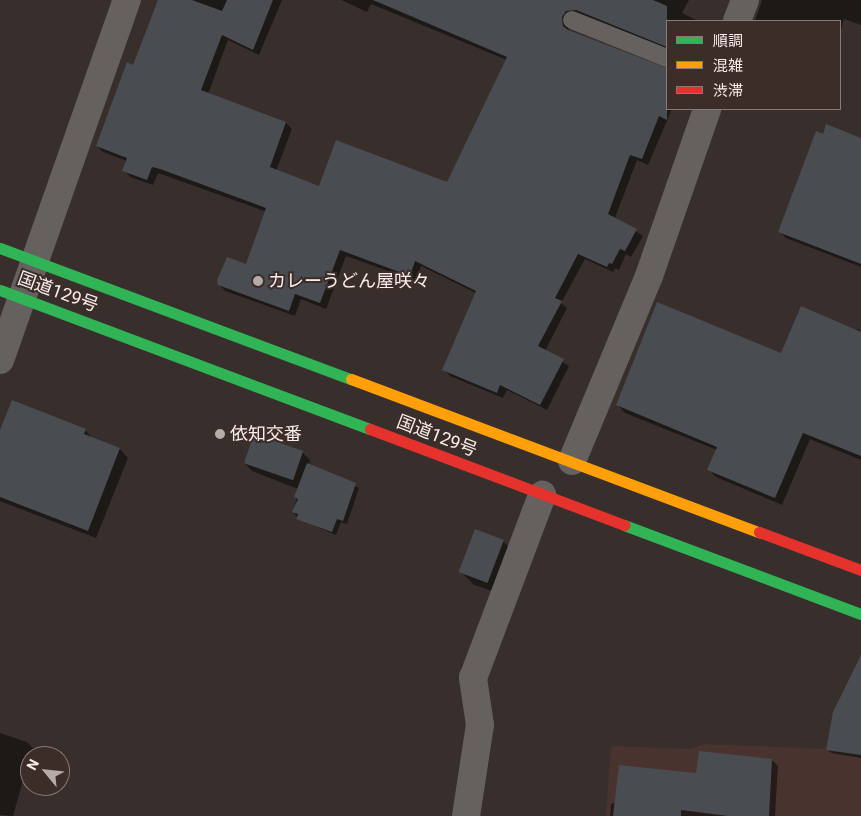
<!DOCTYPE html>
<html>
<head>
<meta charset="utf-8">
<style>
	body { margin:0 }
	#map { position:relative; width:861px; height:816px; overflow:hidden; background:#382f2c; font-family:Roboto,"Noto Sans JP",sans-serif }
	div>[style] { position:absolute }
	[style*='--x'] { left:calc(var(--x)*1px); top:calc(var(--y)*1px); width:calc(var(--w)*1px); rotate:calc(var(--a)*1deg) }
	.built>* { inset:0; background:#48332e }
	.shadow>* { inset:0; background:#0007 }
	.building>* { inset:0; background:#494c50; transform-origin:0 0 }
	.lane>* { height:18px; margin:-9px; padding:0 9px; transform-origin:9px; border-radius:9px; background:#65615f }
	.street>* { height:28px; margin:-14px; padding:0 14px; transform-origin:14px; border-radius:14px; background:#65615f }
	.fast>* { height:11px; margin:-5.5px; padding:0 5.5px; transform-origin:5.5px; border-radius:5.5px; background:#30b455 }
	.slow>* { height:11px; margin:-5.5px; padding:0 5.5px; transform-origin:5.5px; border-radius:5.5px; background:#ff9f0a }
	.jam>* { height:11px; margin:-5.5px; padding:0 5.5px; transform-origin:5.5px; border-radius:5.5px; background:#e5322d }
	.dots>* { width:14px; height:14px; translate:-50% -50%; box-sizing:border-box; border:2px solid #3c2d28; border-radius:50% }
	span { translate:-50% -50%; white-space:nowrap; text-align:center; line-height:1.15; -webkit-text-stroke:4px #3c2d28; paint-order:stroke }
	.poi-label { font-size:18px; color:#f9eeeb }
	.left { translate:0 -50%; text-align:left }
	.street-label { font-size:18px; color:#f9eeeb }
	.legend { position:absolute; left:666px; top:20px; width:175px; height:90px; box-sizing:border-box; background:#3c2d28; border:1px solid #887a76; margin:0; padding:6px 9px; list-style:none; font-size:15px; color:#f9eeeb }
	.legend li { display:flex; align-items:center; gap:10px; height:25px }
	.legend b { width:25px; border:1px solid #887a76 }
	.north { position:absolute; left:20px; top:746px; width:50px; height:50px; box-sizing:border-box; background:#3c2d28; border:1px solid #887a76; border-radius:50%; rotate:298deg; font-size:14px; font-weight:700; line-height:20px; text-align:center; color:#f9eeeb }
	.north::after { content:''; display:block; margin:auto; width:18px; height:22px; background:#b5aba8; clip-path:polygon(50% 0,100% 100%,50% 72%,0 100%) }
</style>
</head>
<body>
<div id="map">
	<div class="built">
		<div style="clip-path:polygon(704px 744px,828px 749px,861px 755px,861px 816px,606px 816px,611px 746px,691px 749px)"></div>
	</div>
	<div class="shadow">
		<div style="clip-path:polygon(159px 0,282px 0,259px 55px,228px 40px,208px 94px,286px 123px,292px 129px,276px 171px,320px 187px,448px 184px,507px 60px,371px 4px,367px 12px,341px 0,689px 0,682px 13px,698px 21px,667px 21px,667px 49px,568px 22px,569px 32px,667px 69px,667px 109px,672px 109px,648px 165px,637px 160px,615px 218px,643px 236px,631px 257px,626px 254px,619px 270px,615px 268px,613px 272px,585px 259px,561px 303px,567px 308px,545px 351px,569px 366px,547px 410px,507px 390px,503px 398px,450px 376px,444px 369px,476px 293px,421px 266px,416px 281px,346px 256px,326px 309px,301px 299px,295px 316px,225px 291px,219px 284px,246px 266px,267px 212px,158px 173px,153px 185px,130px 177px,124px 170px,127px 161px,103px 152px,97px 146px,134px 66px)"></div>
		<div style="clip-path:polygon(762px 0,861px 0,861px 25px,844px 19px,840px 33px,840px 21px,755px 21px)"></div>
		<div style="clip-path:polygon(824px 135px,861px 139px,861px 267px,786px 238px,780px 232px)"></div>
		<div style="clip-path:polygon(859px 329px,861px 460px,810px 439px,782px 505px,716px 477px,708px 469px,717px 450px,625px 413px,618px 405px)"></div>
		<div style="clip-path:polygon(85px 430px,93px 439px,120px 449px,128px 458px,96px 538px,0 501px,0 435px)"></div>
		<div style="clip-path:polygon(302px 452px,310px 460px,309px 465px,359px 488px,347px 524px,341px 522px,336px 535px,297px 518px,294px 512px,298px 489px,252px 471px,244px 463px)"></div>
		<div style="clip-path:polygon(503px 541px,515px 553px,501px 594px,474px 585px,462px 573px)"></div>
		<div style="clip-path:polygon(861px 659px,861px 758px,831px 753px,827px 749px)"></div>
		<div style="clip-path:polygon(0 733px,27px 742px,35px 750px,30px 756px,13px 816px,0 815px)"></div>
		<div style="clip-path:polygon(772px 760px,778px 766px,775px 816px,610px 816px,611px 804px,697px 775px)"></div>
	</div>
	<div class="building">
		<div style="clip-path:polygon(158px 0,192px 0,222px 11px,227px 0,273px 0,253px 50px,222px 35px,201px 90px,286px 122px,270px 167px,319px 186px,336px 140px,447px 182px,507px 57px,373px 0,653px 0,667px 6px,667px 47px,576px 10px,566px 11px,562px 17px,563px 26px,568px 30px,667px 68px,667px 120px,659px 116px,642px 159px,630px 155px,608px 214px,637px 229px,625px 251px,620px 249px,612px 264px,609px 263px,607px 267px,578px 254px,555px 298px,562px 301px,538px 346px,564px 359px,540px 405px,500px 385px,497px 393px,442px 370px,476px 291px,415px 261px,410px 276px,340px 250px,320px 303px,295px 294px,289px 311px,218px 285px,217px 280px,227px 257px,246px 264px,266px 208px,160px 169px,152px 167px,147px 180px,122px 171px,127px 158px,96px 146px,127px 62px,133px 65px)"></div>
		<div style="clip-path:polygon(826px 124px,861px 138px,861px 264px,778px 232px,816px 131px,823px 134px)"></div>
		<div style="clip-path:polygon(657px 302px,781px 353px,801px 306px,861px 332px,861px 456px,803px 433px,775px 498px,707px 470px,717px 447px,616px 405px)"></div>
		<div style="clip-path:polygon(12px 400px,86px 429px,84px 434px,120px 448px,88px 531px,0 497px,0 430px)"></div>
		<div style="left:254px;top:434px;width:52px;height:31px;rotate:19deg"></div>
		<div style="clip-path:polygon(307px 463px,356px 483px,343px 521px,337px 519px,332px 532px,296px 519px,298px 514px,292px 512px,298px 499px,294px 497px)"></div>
		<div style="left:475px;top:529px;width:31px;height:46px;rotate:21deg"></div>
		<div style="clip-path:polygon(861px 655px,861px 755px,826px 750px,833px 712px)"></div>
		<div style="clip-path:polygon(699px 751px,772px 759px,769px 816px,728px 816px,681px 810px,681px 816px,613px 816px,619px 765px,696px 773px)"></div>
	</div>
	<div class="lane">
		<div style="--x:572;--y:20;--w:102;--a:21.8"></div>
	</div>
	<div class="street">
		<div style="--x:737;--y:21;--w:22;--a:-69"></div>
		<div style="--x:0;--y:360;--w:382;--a:-70.6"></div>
		<div style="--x:572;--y:461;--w:200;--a:-67.4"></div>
		<div style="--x:649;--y:276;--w:177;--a:-70.8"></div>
		<div style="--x:466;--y:816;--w:92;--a:-81.3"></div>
		<div style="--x:480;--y:725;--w:48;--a:-98.5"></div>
		<div style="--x:473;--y:678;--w:196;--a:-69.3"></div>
	</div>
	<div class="fast">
		<div style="--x:0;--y:248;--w:375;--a:20.5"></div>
		<div style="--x:0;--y:290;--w:395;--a:20.6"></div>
		<div style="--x:624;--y:525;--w:253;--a:20.6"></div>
	</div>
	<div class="slow">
		<div style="--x:351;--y:379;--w:436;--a:20.6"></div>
	</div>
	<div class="jam">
		<div style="--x:370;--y:429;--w:272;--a:20.7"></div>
		<div style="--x:759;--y:532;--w:109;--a:20.4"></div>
	</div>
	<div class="dots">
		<div style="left:258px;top:281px;background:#b5aba8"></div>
		<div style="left:220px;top:434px;background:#b5aba8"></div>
	</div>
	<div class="poi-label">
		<span class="left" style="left:268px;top:281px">カレーうどん屋咲々</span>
		<span class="left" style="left:230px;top:434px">依知交番</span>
	</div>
	<div class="street-label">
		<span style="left:58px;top:292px;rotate:20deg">国道129号</span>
		<span style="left:437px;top:436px;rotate:21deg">国道129号</span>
	</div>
	<ul class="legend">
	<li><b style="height:6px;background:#30b455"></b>順調</li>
	<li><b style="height:6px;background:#ff9f0a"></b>混雑</li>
	<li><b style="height:6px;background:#e5322d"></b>渋滞</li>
	</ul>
	<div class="north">N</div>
</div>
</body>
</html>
